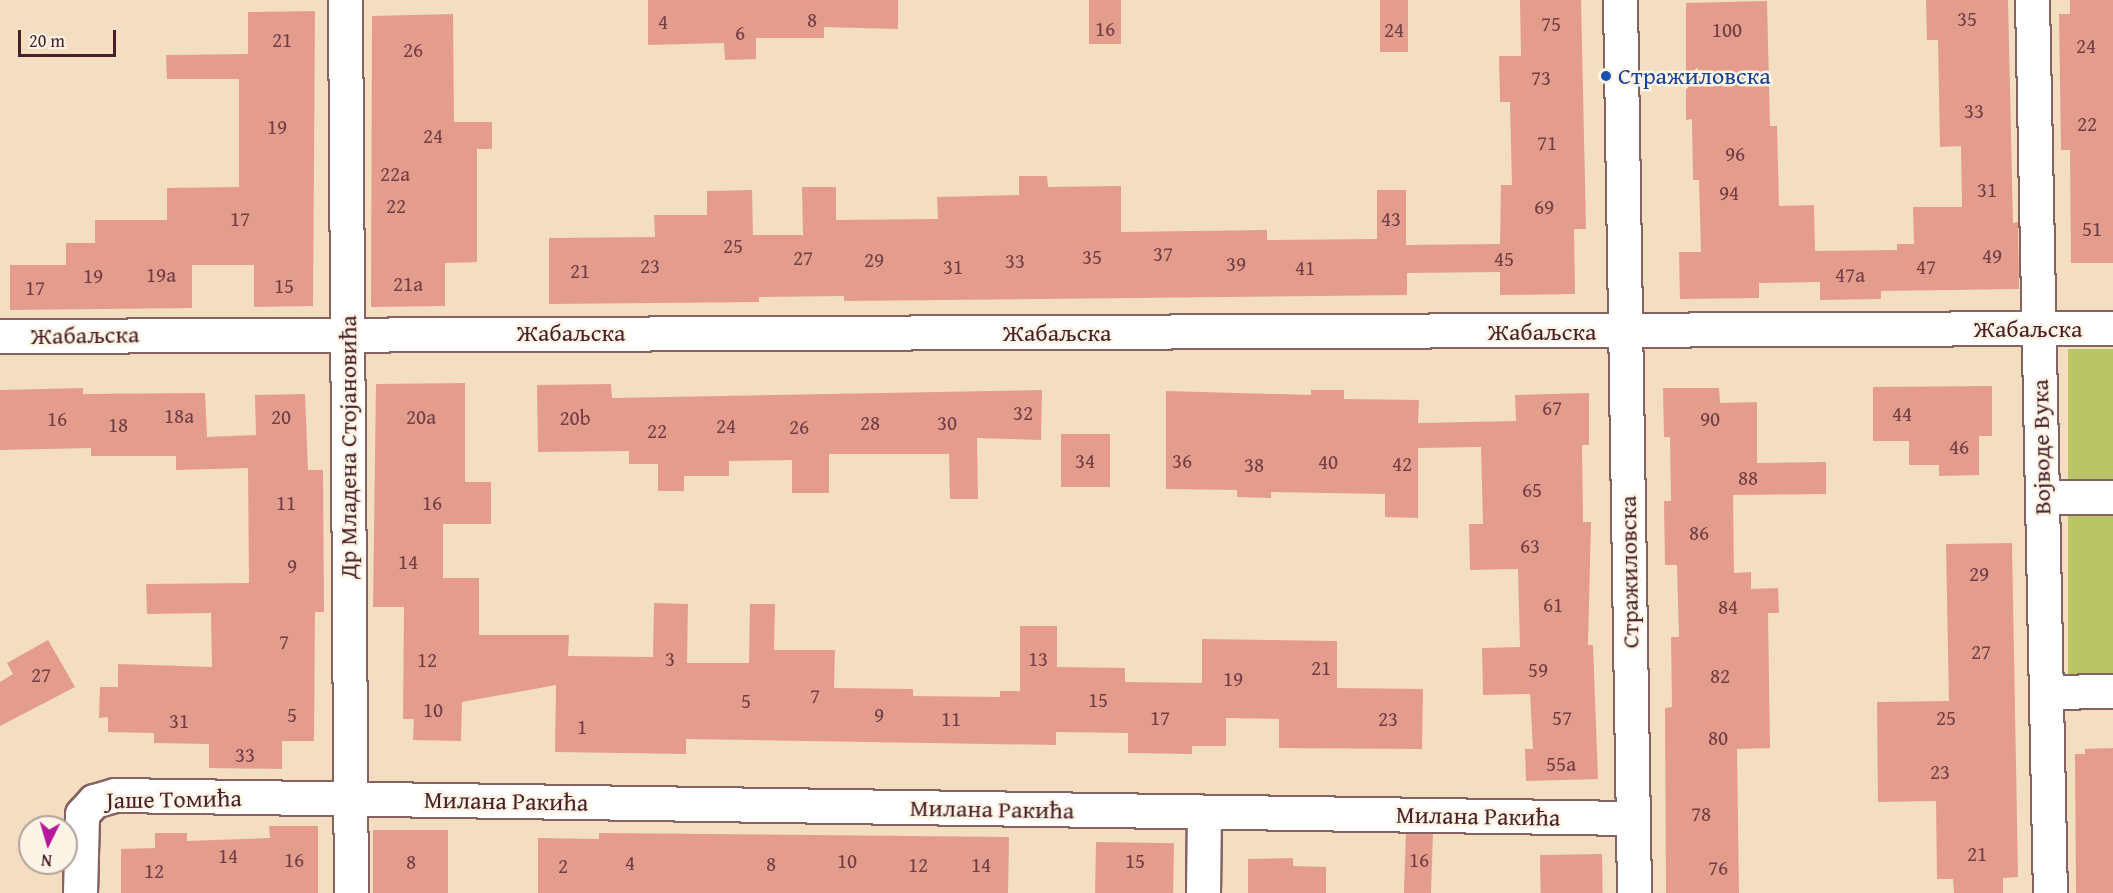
<!DOCTYPE html>
<html>
<head>
<meta charset="utf-8">
<style>
	body { margin:0 }
	#map { position:relative; width:2113px; height:893px; overflow:hidden; background:#f4dec1; font-family:"Gentium Book Plus",serif }
	div>[style] { position:absolute }
	[style*='--x'] { left:calc(var(--x)*1px); top:calc(var(--y)*1px); width:calc(var(--w)*1px); rotate:calc(var(--a)*1deg) }
	.green>* { inset:0; background:#b9c668; transform-origin:0 0 }
	.building>* { inset:0; background:#e49c8d; transform-origin:0 0 }
	.roads { filter:drop-shadow(2px 0 #866260) drop-shadow(-2px 0 #866260) drop-shadow(0 2px #866260) drop-shadow(0 -2px #866260) }
	.minor>* { height:33px; margin:-16.5px; padding:0 16.5px; transform-origin:16.5px; border-radius:16.5px; background:#fff }
	.dots>* { width:16px; height:16px; translate:-50% -50%; box-sizing:border-box; border:3px solid #fcf5e5; border-radius:50% }
	span { translate:-50% -50%; white-space:nowrap; text-align:center; line-height:1.15; -webkit-text-stroke:5px #fcf5e5; paint-order:stroke }
	.number-label { font-size:21px; color:#703e44 }
	.number-label span { -webkit-text-stroke-width:0 }
	.transit-label { font-size:24px; color:#164399 }
	.left { translate:0 -50%; text-align:left }
	.street-label { font-size:24px; color:#4a1f2b }
	.north { position:absolute; left:18px; top:815px; width:60px; height:60px; box-sizing:border-box; background:#fcf5e5; border:2px solid #b59f9b; border-radius:50%; rotate:185deg; font-size:16px; font-weight:700; line-height:24px; text-align:center; color:#4a1f2b }
	.north::after { content:''; display:block; margin:auto; width:21px; height:27px; background:#b5179e; clip-path:polygon(50% 0,100% 100%,50% 72%,0 100%) }
	.scale { position:absolute; left:18px; top:30px; width:98px; height:27px; box-sizing:border-box; border:3px solid #4a1f2b; border-top:0; padding-left:8px; font-size:18px; line-height:21px; white-space:nowrap; color:#4a1f2b; -webkit-text-stroke:4px #fcf5e5; paint-order:stroke }
</style>
</head>
<body>
<div id="map">
	<div class="green">
		<div style="left:2113px;top:349px;width:325px;height:45px;rotate:90deg"></div>
	</div>
	<div class="building">
		<div style="clip-path:polygon(648px 0,898px 0,898px 29px,824px 27px,824px 38px,756px 38px,756px 59px,725px 60px,724px 43px,648px 45px)"></div>
		<div style="left:1089px;top:0;width:32px;height:44px"></div>
		<div style="left:1380px;top:0;width:28px;height:52px"></div>
		<div style="clip-path:polygon(1520px 0,1581px 0,1586px 229px,1574px 229px,1575px 294px,1500px 295px,1500px 272px,1407px 273px,1407px 295px,844px 301px,844px 296px,759px 297px,759px 302px,549px 304px,549px 238px,655px 237px,654px 215px,707px 215px,707px 191px,752px 190px,753px 235px,803px 235px,802px 187px,836px 187px,836px 220px,938px 219px,937px 197px,1019px 195px,1019px 176px,1047px 176px,1048px 187px,1121px 186px,1121px 232px,1267px 230px,1267px 240px,1377px 239px,1377px 190px,1406px 190px,1406px 245px,1500px 244px,1501px 185px,1512px 185px,1510px 102px,1500px 102px,1499px 56px,1521px 56px)"></div>
		<div style="clip-path:polygon(1926px 0,2008px 0,2013px 223px,2018px 222px,2019px 289px,1881px 291px,1881px 299px,1820px 300px,1820px 282px,1759px 283px,1759px 298px,1680px 299px,1679px 252px,1701px 252px,1699px 180px,1693px 180px,1692px 119px,1686px 120px,1686px 3px,1767px 1px,1770px 126px,1777px 126px,1779px 206px,1814px 205px,1815px 251px,1897px 250px,1897px 244px,1914px 244px,1913px 207px,1962px 207px,1961px 146px,1940px 147px,1938px 40px,1927px 40px)"></div>
		<div style="clip-path:polygon(2070px 0,2113px 0,2113px 263px,2071px 263px,2070px 150px,2061px 150px,2059px 14px,2070px 14px)"></div>
		<div style="clip-path:polygon(315px 11px,313px 306px,254px 307px,254px 265px,192px 265px,192px 308px,10px 310px,10px 265px,66px 265px,66px 243px,95px 243px,95px 220px,167px 220px,167px 188px,239px 187px,239px 79px,167px 79px,166px 55px,248px 54px,248px 12px)"></div>
		<div style="clip-path:polygon(453px 14px,454px 122px,492px 122px,492px 149px,477px 149px,477px 262px,445px 263px,445px 306px,371px 307px,372px 16px)"></div>
		<div style="clip-path:polygon(465px 383px,465px 482px,491px 482px,491px 524px,443px 524px,443px 578px,479px 578px,479px 635px,569px 635px,568px 656px,653px 657px,654px 603px,688px 604px,687px 663px,749px 663px,750px 604px,775px 604px,774px 650px,835px 650px,834px 688px,913px 689px,913px 696px,1000px 697px,1000px 691px,1020px 691px,1020px 626px,1057px 626px,1057px 667px,1125px 668px,1125px 682px,1202px 683px,1202px 639px,1337px 641px,1337px 688px,1423px 689px,1422px 749px,1279px 748px,1279px 719px,1226px 718px,1226px 746px,1192px 746px,1192px 754px,1128px 753px,1128px 733px,1056px 732px,1056px 745px,686px 739px,686px 754px,555px 752px,556px 685px,462px 702px,461px 741px,413px 740px,414px 719px,403px 719px,404px 607px,373px 607px,376px 384px)"></div>
		<div style="clip-path:polygon(611px 384px,612px 398px,1042px 390px,1041px 440px,977px 438px,978px 499px,950px 499px,949px 454px,829px 454px,829px 493px,792px 493px,792px 460px,729px 461px,729px 476px,684px 476px,684px 491px,658px 491px,658px 464px,629px 464px,629px 451px,538px 452px,537px 385px)"></div>
		<div style="clip-path:polygon(1992px 386px,1992px 436px,1979px 436px,1979px 475px,1939px 476px,1939px 465px,1909px 465px,1909px 441px,1873px 441px,1873px 387px)"></div>
		<div style="clip-path:polygon(83px 388px,83px 394px,205px 393px,207px 437px,256px 435px,255px 395px,305px 394px,308px 470px,323px 470px,324px 612px,315px 612px,314px 741px,282px 741px,282px 769px,209px 768px,209px 744px,154px 743px,154px 733px,108px 732px,108px 717px,99px 718px,100px 687px,118px 687px,118px 664px,212px 667px,211px 613px,147px 614px,146px 584px,249px 583px,248px 468px,176px 470px,176px 456px,91px 456px,91px 448px,0 450px,0 390px)"></div>
		<div style="clip-path:polygon(1663px 388px,1719px 388px,1720px 403px,1757px 402px,1757px 463px,1826px 462px,1826px 494px,1733px 495px,1734px 573px,1751px 572px,1751px 589px,1778px 588px,1779px 613px,1768px 613px,1770px 748px,1737px 749px,1739px 893px,1666px 893px,1665px 708px,1672px 707px,1671px 637px,1679px 637px,1677px 565px,1665px 565px,1664px 501px,1671px 501px,1670px 437px,1664px 437px)"></div>
		<div style="clip-path:polygon(1311px 390px,1344px 390px,1344px 399px,1419px 400px,1418px 423px,1516px 421px,1515px 395px,1589px 393px,1589px 445px,1582px 445px,1583px 522px,1591px 522px,1588px 645px,1593px 645px,1598px 779px,1526px 781px,1525px 749px,1533px 749px,1530px 694px,1483px 695px,1482px 648px,1520px 647px,1518px 569px,1470px 570px,1469px 524px,1483px 524px,1481px 447px,1418px 448px,1418px 518px,1385px 517px,1385px 494px,1271px 492px,1271px 498px,1237px 497px,1237px 490px,1166px 489px,1166px 391px,1311px 395px)"></div>
		<div style="left:1061px;top:434px;width:49px;height:53px"></div>
		<div style="clip-path:polygon(2012px 543px,2018px 877px,2003px 878px,2003px 893px,1954px 893px,1953px 879px,1937px 879px,1936px 801px,1878px 802px,1877px 702px,1949px 701px,1946px 544px)"></div>
		<div style="clip-path:polygon(48px 640px,75px 687px,0 726px,0 682px,13px 674px,7px 663px)"></div>
		<div style="clip-path:polygon(2113px 748px,2113px 893px,2076px 893px,2075px 754px,2085px 754px,2085px 749px)"></div>
		<div style="clip-path:polygon(269px 826px,318px 826px,318px 893px,121px 893px,121px 849px,155px 848px,155px 833px,187px 833px,187px 841px,270px 838px)"></div>
		<div style="left:373px;top:830px;width:75px;height:63px"></div>
		<div style="clip-path:polygon(599px 833px,1009px 837px,1008px 893px,538px 893px,538px 838px,599px 839px)"></div>
		<div style="left:1406px;top:833px;width:27px;height:60px;rotate:2deg"></div>
		<div style="left:1096px;top:842px;width:78px;height:51px;rotate:1deg"></div>
		<div style="left:1602px;top:854px;width:39px;height:62px;rotate:89deg"></div>
		<div style="clip-path:polygon(1293px 858px,1293px 866px,1326px 867px,1326px 893px,1248px 893px,1248px 859px)"></div>
	</div>
	<div class="roads">
		<div class="minor">
			<div style="--x:345;--y:0;--w:893;--a:89.62"></div>
			<div style="--x:1620;--y:0;--w:893;--a:89.1"></div>
			<div style="--x:2032;--y:0;--w:893;--a:88.85"></div>
			<div style="--x:0;--y:336;--w:2113;--a:-0.22"></div>
			<div style="--x:2042;--y:497;--w:71;--a:0"></div>
			<div style="--x:2047;--y:692;--w:66;--a:-0.9"></div>
			<div style="--x:80;--y:893;--w:79;--a:-88.5"></div>
			<div style="--x:82;--y:814;--w:18;--a:-47"></div>
			<div style="--x:94;--y:801;--w:22;--a:-16"></div>
			<div style="--x:115;--y:795;--w:1518;--a:0.87"></div>
			<div style="--x:1203;--y:893;--w:80;--a:-89.3"></div>
		</div>
	</div>
	<div class="dots">
		<div style="left:1606px;top:76px;background:#1a4fb4"></div>
	</div>
	<div class="number-label">
		<span style="left:1967px;top:19px">35</span>
		<span style="left:812px;top:20px">8</span>
		<span style="left:663px;top:22px">4</span>
		<span style="left:1551px;top:24px">75</span>
		<span style="left:1105px;top:29px">16</span>
		<span style="left:1394px;top:30px">24</span>
		<span style="left:1727px;top:30px">100</span>
		<span style="left:740px;top:33px">6</span>
		<span style="left:282px;top:40px">21</span>
		<span style="left:2086px;top:46px">24</span>
		<span style="left:413px;top:50px">26</span>
		<span style="left:1541px;top:78px">73</span>
		<span style="left:1974px;top:111px">33</span>
		<span style="left:2087px;top:124px">22</span>
		<span style="left:277px;top:127px">19</span>
		<span style="left:433px;top:136px">24</span>
		<span style="left:1547px;top:143px">71</span>
		<span style="left:1735px;top:154px">96</span>
		<span style="left:395px;top:174px">22a</span>
		<span style="left:1987px;top:190px">31</span>
		<span style="left:1729px;top:193px">94</span>
		<span style="left:396px;top:206px">22</span>
		<span style="left:1544px;top:207px">69</span>
		<span style="left:240px;top:219px">17</span>
		<span style="left:1391px;top:219px">43</span>
		<span style="left:2092px;top:229px">51</span>
		<span style="left:733px;top:246px">25</span>
		<span style="left:1163px;top:254px">37</span>
		<span style="left:1992px;top:256px">49</span>
		<span style="left:1092px;top:257px">35</span>
		<span style="left:803px;top:258px">27</span>
		<span style="left:1504px;top:259px">45</span>
		<span style="left:874px;top:260px">29</span>
		<span style="left:1015px;top:261px">33</span>
		<span style="left:1236px;top:264px">39</span>
		<span style="left:650px;top:266px">23</span>
		<span style="left:953px;top:267px">31</span>
		<span style="left:1926px;top:267px">47</span>
		<span style="left:1305px;top:268px">41</span>
		<span style="left:580px;top:271px">21</span>
		<span style="left:161px;top:275px">19a</span>
		<span style="left:1850px;top:275px">47a</span>
		<span style="left:93px;top:276px">19</span>
		<span style="left:408px;top:284px">21a</span>
		<span style="left:284px;top:286px">15</span>
		<span style="left:35px;top:288px">17</span>
		<span style="left:1552px;top:408px">67</span>
		<span style="left:1023px;top:413px">32</span>
		<span style="left:1902px;top:414px">44</span>
		<span style="left:179px;top:416px">18a</span>
		<span style="left:281px;top:417px">20</span>
		<span style="left:421px;top:417px">20a</span>
		<span style="left:575px;top:418px">20b</span>
		<span style="left:57px;top:419px">16</span>
		<span style="left:1710px;top:419px">90</span>
		<span style="left:870px;top:423px">28</span>
		<span style="left:947px;top:423px">30</span>
		<span style="left:118px;top:425px">18</span>
		<span style="left:726px;top:426px">24</span>
		<span style="left:799px;top:427px">26</span>
		<span style="left:657px;top:431px">22</span>
		<span style="left:1959px;top:447px">46</span>
		<span style="left:1085px;top:461px">34</span>
		<span style="left:1182px;top:461px">36</span>
		<span style="left:1328px;top:462px">40</span>
		<span style="left:1402px;top:464px">42</span>
		<span style="left:1254px;top:465px">38</span>
		<span style="left:1748px;top:478px">88</span>
		<span style="left:1532px;top:490px">65</span>
		<span style="left:286px;top:503px">11</span>
		<span style="left:432px;top:503px">16</span>
		<span style="left:1699px;top:533px">86</span>
		<span style="left:1530px;top:546px">63</span>
		<span style="left:408px;top:562px">14</span>
		<span style="left:292px;top:566px">9</span>
		<span style="left:1979px;top:574px">29</span>
		<span style="left:1553px;top:605px">61</span>
		<span style="left:1728px;top:607px">84</span>
		<span style="left:284px;top:642px">7</span>
		<span style="left:1981px;top:652px">27</span>
		<span style="left:670px;top:659px">3</span>
		<span style="left:1038px;top:659px">13</span>
		<span style="left:427px;top:660px">12</span>
		<span style="left:1321px;top:668px">21</span>
		<span style="left:1538px;top:670px">59</span>
		<span style="left:41px;top:675px">27</span>
		<span style="left:1720px;top:676px">82</span>
		<span style="left:1233px;top:679px">19</span>
		<span style="left:815px;top:696px">7</span>
		<span style="left:1098px;top:700px">15</span>
		<span style="left:746px;top:701px">5</span>
		<span style="left:433px;top:710px">10</span>
		<span style="left:292px;top:715px">5</span>
		<span style="left:879px;top:715px">9</span>
		<span style="left:1160px;top:718px">17</span>
		<span style="left:1562px;top:718px">57</span>
		<span style="left:1946px;top:718px">25</span>
		<span style="left:951px;top:719px">11</span>
		<span style="left:1388px;top:719px">23</span>
		<span style="left:179px;top:721px">31</span>
		<span style="left:582px;top:727px">1</span>
		<span style="left:1718px;top:738px">80</span>
		<span style="left:245px;top:755px">33</span>
		<span style="left:1561px;top:764px">55a</span>
		<span style="left:1940px;top:772px">23</span>
		<span style="left:1701px;top:814px">78</span>
		<span style="left:1977px;top:854px">21</span>
		<span style="left:228px;top:856px">14</span>
		<span style="left:294px;top:860px">16</span>
		<span style="left:1419px;top:860px">16</span>
		<span style="left:847px;top:861px">10</span>
		<span style="left:1135px;top:861px">15</span>
		<span style="left:411px;top:862px">8</span>
		<span style="left:630px;top:863px">4</span>
		<span style="left:771px;top:864px">8</span>
		<span style="left:918px;top:865px">12</span>
		<span style="left:981px;top:865px">14</span>
		<span style="left:563px;top:866px">2</span>
		<span style="left:1718px;top:868px">76</span>
		<span style="left:154px;top:871px">12</span>
	</div>
	<div class="transit-label">
		<span class="left" style="left:1618px;top:76px">Стражиловска</span>
	</div>
	<div class="street-label">
		<span style="left:2028px;top:329px">Жабаљска</span>
		<span style="left:1542px;top:332px">Жабаљска</span>
		<span style="left:571px;top:333px">Жабаљска</span>
		<span style="left:1057px;top:333px">Жабаљска</span>
		<span style="left:85px;top:335px;rotate:-1deg">Жабаљска</span>
		<span style="left:348px;top:447px;rotate:-90deg">Др Младена Стојановића</span>
		<span style="left:2041px;top:447px;rotate:-91deg">Војводе Вука</span>
		<span style="left:1629px;top:572px;rotate:-91deg">Стражиловска</span>
		<span style="left:174px;top:799px;rotate:-1deg">Јаше Томића</span>
		<span style="left:506px;top:801px;rotate:1deg">Милана Ракића</span>
		<span style="left:992px;top:809px;rotate:1deg">Милана Ракића</span>
		<span style="left:1478px;top:816px;rotate:1deg">Милана Ракића</span>
	</div>
	<div class="north">N</div>
	<div class="scale">20 m</div>
</div>
</body>
</html>
